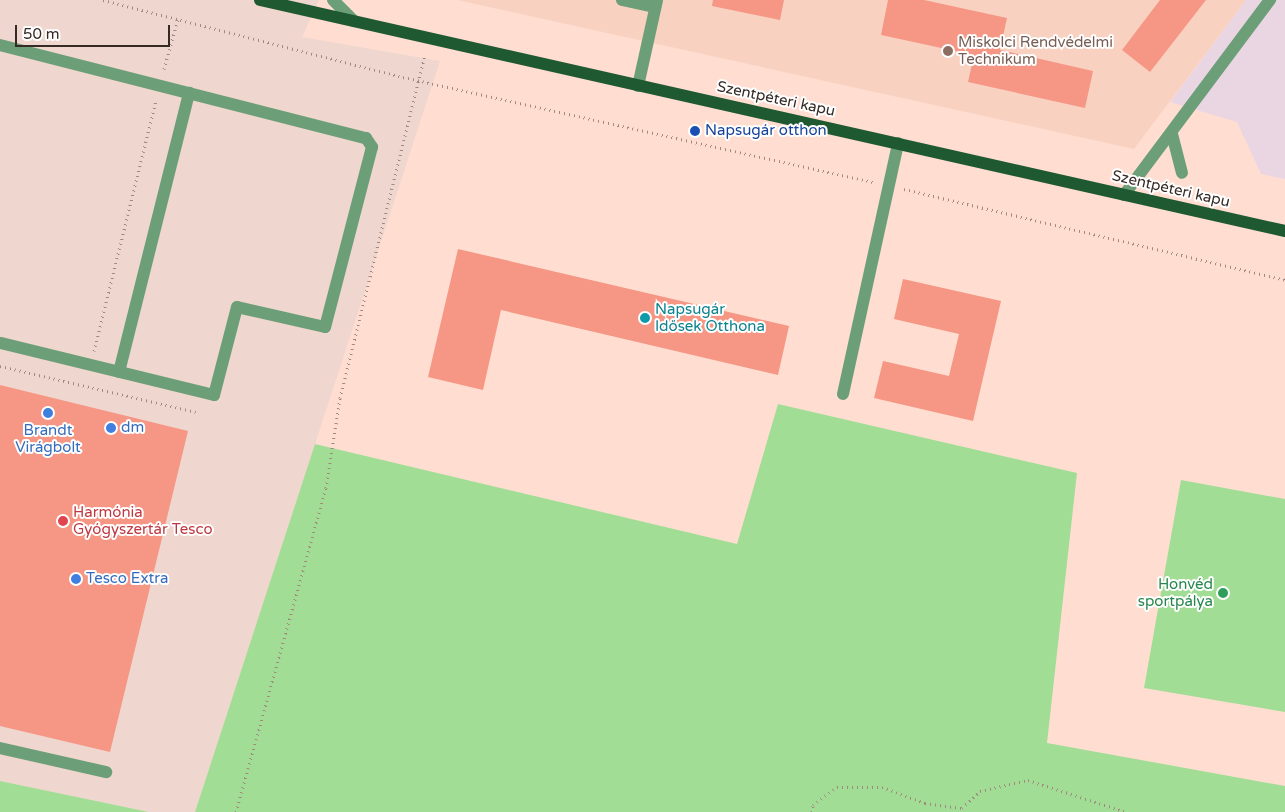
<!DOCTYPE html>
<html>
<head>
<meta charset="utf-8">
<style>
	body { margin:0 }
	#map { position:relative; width:1285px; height:812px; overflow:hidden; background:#ffded1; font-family:"Varela Round",sans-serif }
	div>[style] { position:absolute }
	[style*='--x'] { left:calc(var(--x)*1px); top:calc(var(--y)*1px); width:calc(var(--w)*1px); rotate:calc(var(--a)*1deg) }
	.commercial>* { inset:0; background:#efd6ce }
	.built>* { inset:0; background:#f9d1c1 }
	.medical>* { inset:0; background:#ead5e3 }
	.green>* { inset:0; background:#a1dd95 }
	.building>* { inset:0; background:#f59784 }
	.path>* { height:3px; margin-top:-1.5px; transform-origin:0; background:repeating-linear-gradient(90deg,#a08980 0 1px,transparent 0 5px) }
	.service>* { height:12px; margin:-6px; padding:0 6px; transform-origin:6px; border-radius:6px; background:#6c9f78 }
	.primary>* { height:12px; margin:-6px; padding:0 6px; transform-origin:6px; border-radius:6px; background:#1f5931 }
	.dots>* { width:14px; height:14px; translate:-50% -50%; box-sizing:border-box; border:2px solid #fff; border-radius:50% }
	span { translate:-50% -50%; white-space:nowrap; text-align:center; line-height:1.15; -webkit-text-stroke:4px #fff; paint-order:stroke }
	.education-label { font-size:15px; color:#785e54 }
	.left { translate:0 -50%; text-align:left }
	.street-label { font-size:15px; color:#362a25 }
	.transit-label { font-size:15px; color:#164399 }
	.culture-label { font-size:15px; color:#0d838f }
	.shop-label { font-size:15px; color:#366cbe }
	.health-label { font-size:15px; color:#be3a42 }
	.leisure-label { font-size:15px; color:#27864d }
	.right { translate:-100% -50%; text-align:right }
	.scale { position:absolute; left:15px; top:25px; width:155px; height:22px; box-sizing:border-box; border:2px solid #362a25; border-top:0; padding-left:6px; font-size:15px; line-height:18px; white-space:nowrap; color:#362a25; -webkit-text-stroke:4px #fff; paint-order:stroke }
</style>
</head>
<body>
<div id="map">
	<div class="commercial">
		<div style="clip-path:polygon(0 0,319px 0,302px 37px,440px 61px,195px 812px,149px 812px,0 781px)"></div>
	</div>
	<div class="built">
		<div style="clip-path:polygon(457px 0,1246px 0,1134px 149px)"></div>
	</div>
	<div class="medical">
		<div style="clip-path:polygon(1246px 0,1285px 0,1285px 179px,1261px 174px,1237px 122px,1170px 102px)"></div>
	</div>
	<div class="green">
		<div style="clip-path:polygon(778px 404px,1077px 473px,1047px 743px,1285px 786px,1285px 812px,195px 812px,315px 444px,737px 544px)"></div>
		<div style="clip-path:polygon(1181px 480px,1285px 499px,1285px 712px,1144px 688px)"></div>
		<div style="clip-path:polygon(0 781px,149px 812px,0 812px)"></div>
	</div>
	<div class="building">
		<div style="clip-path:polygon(713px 0,784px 0,780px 20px,712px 6px)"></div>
		<div style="clip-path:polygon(888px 0,924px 0,1007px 18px,1000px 50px,1093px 71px,1085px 108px,968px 82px,974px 55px,881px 35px)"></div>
		<div style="clip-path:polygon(1160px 0,1206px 0,1150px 72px,1122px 50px)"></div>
		<div style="clip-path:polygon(458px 249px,789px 326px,778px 375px,501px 310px,483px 390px,428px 377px)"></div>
		<div style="clip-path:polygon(903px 279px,1001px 301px,973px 421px,874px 398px,883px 361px,949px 376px,959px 334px,894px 319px)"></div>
		<div style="clip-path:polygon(0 385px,188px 431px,110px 752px,0 726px)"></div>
	</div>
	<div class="path">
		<div style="--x:103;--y:0;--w:310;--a:14.4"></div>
		<div style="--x:403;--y:77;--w:482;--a:12.6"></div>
		<div style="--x:164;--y:69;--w:52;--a:-74.4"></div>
		<div style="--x:904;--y:189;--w:392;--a:13.4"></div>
		<div style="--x:94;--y:351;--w:259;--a:-76.1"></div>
		<div style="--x:0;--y:366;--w:201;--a:13.2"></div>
		<div style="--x:236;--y:812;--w:336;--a:-74.5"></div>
		<div style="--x:326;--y:488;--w:91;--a:-81.2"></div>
		<div style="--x:340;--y:398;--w:354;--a:-76.1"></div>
		<div style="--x:812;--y:812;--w:7;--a:-82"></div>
		<div style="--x:813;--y:805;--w:30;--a:-37"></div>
		<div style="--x:837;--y:787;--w:45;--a:0"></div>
		<div style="--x:882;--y:787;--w:46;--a:20.4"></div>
		<div style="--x:925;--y:803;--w:37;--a:8"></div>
		<div style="--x:962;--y:808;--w:25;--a:-43"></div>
		<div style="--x:980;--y:791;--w:49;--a:-12.9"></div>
		<div style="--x:1028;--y:780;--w:103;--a:18.1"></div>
	</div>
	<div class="service">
		<div style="--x:333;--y:0;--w:30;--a:45"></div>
		<div style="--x:622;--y:0;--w:34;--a:12"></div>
		<div style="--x:0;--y:45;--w:378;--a:14.3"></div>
		<div style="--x:366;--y:138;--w:11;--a:56"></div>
		<div style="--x:372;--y:147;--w:186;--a:104.6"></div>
		<div style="--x:325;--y:327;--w:90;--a:-167.2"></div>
		<div style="--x:237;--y:307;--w:91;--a:104.6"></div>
		<div style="--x:214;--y:395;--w:220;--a:-166.3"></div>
		<div style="--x:638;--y:86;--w:88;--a:-77.5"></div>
		<div style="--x:1172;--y:134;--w:40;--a:75.6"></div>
		<div style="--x:1124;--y:195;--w:244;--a:-53.2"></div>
		<div style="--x:119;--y:372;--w:288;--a:-75.9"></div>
		<div style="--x:843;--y:394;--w:257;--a:-77.6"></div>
		<div style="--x:0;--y:748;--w:109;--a:12.8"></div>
	</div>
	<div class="primary">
		<div style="--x:260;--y:0;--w:1051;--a:12.7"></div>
	</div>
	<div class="dots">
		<div style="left:948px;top:51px;background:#8d6e63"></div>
		<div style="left:695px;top:131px;background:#1a4fb4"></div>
		<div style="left:645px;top:318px;background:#0f9aa8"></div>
		<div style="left:48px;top:413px;background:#3f7fe0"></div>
		<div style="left:111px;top:428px;background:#3f7fe0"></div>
		<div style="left:63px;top:521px;background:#e0444e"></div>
		<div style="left:76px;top:579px;background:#3f7fe0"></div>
		<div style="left:1223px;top:593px;background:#2e9e5b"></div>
	</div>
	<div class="education-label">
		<span class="left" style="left:958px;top:51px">Miskolci Rendvédelmi<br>Technikum</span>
	</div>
	<div class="street-label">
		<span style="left:776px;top:99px;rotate:12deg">Szentpéteri kapu</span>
		<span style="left:1171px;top:189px;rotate:13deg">Szentpéteri kapu</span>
	</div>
	<div class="transit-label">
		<span class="left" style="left:705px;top:131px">Napsugár otthon</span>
	</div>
	<div class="culture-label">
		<span class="left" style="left:655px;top:318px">Napsugár<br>Idősek Otthona</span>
	</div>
	<div class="shop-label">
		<span class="left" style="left:121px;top:428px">dm</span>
		<span style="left:48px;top:439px">Brandt<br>Virágbolt</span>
		<span class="left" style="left:86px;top:579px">Tesco Extra</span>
	</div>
	<div class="health-label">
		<span class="left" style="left:73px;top:521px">Harmónia<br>Gyógyszertár Tesco</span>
	</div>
	<div class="leisure-label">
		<span class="right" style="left:1213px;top:593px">Honvéd<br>sportpálya</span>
	</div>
	<div class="scale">50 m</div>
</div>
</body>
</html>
